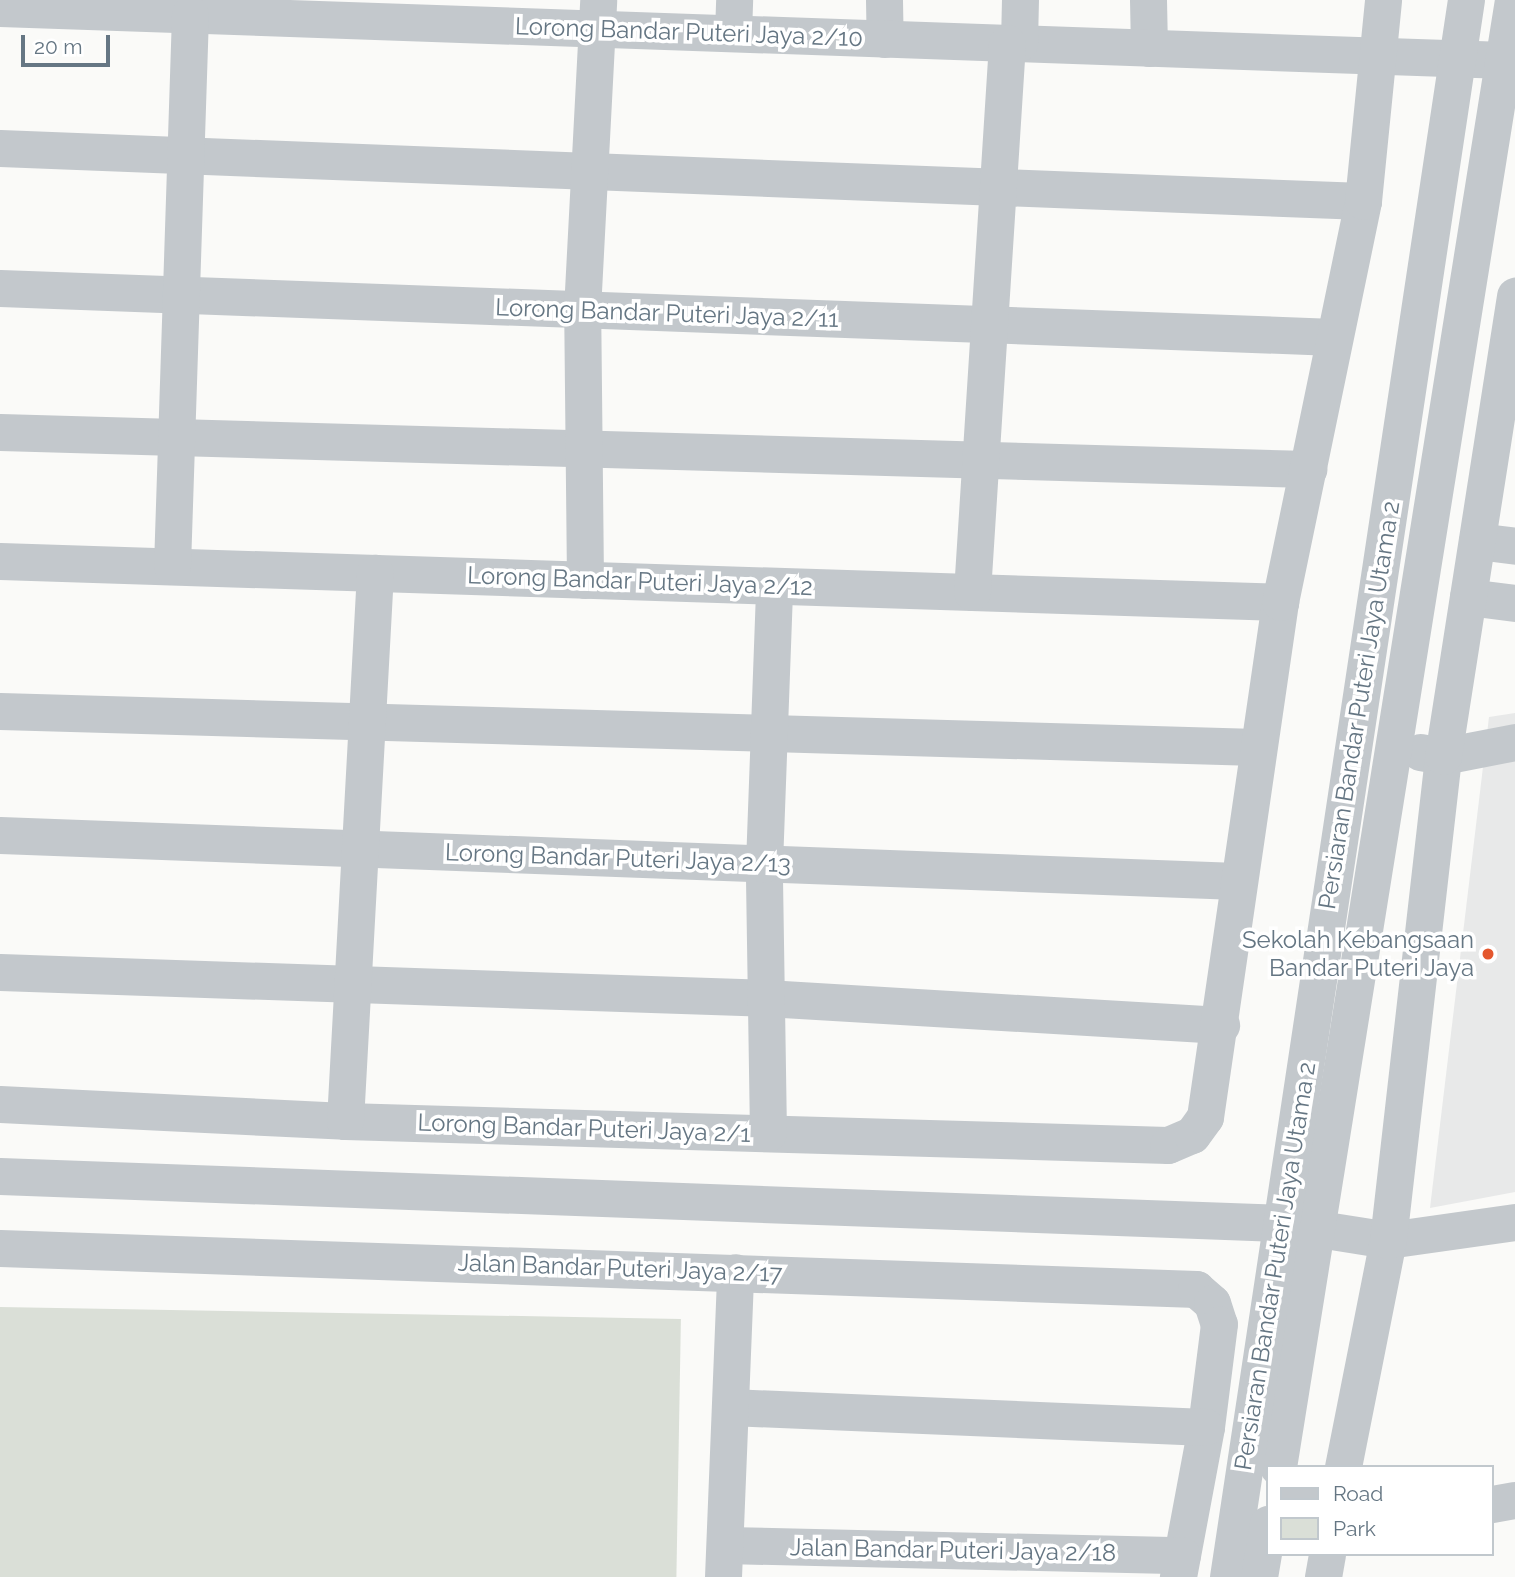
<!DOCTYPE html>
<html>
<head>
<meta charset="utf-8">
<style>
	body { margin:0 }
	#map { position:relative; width:1515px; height:1577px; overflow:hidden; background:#fafaf8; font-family:Raleway,sans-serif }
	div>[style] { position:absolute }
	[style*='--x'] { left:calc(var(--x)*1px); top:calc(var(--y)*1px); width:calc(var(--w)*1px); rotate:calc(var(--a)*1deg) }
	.built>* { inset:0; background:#e8e9e9 }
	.green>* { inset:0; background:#dadfd7; transform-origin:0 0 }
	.minor>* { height:37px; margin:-18.5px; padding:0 18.5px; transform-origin:18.5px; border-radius:18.5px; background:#c3c8cc }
	.dots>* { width:19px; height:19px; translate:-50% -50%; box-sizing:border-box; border:4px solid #fff; border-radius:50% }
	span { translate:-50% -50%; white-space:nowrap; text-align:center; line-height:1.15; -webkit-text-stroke:7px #fff; paint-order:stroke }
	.street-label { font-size:24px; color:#657683 }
	.poi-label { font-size:24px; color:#657683 }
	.right { translate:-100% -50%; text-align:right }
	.legend { position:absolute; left:1266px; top:1465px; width:228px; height:91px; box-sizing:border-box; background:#fff; border:2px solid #c1c8cd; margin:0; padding:9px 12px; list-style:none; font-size:21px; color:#657683 }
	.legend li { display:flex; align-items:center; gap:14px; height:35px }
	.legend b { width:35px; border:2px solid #c1c8cd }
	.scale { position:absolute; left:21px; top:35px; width:89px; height:32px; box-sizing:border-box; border:4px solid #657683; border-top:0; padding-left:9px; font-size:21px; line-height:24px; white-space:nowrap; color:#657683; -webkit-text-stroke:5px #fff; paint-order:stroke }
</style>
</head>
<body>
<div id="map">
	<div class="built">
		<div style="clip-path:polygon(1515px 713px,1515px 1192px,1430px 1208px,1489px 717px)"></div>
	</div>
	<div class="green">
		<div style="left:0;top:1307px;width:681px;height:270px;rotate:1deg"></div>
	</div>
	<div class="minor">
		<div style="--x:884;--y:0;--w:39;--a:89"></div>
		<div style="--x:1148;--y:0;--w:48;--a:88.8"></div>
		<div style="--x:0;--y:8;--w:1506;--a:1.98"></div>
		<div style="--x:733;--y:33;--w:33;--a:-88"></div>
		<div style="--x:1019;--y:43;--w:43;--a:-88.7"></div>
		<div style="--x:0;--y:148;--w:1364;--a:2.23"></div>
		<div style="--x:0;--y:288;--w:1335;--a:2.1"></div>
		<div style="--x:0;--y:432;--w:1309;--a:1.62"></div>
		<div style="--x:1477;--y:541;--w:38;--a:7"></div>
		<div style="--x:0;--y:561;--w:1281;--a:1.83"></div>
		<div style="--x:172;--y:566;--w:552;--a:-88.13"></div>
		<div style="--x:585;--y:580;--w:270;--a:-90.6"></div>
		<div style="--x:582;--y:310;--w:310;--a:-87"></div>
		<div style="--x:972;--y:592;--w:550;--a:-86.35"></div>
		<div style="--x:1468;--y:597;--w:47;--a:7.3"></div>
		<div style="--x:0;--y:711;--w:1257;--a:1.64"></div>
		<div style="--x:1420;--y:752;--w:23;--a:10"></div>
		<div style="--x:1443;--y:756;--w:73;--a:-11"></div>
		<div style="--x:0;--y:835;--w:1238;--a:2.13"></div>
		<div style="--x:0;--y:972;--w:766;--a:1.94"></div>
		<div style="--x:766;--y:998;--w:456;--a:3.4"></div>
		<div style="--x:0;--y:1104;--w:345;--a:2.8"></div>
		<div style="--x:345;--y:1121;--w:823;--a:1.67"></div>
		<div style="--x:1168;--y:1145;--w:26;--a:-23"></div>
		<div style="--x:1192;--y:1135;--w:22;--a:-54"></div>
		<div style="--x:1205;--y:1117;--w:520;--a:-81.71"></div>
		<div style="--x:1280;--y:602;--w:409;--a:-78.3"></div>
		<div style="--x:1363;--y:201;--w:202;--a:-84.3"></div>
		<div style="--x:345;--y:1121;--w:549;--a:-86.87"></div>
		<div style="--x:768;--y:1133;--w:269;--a:-90.9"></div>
		<div style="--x:764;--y:864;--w:278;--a:-87.9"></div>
		<div style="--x:0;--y:1176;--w:1282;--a:2.1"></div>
		<div style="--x:1281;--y:1223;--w:108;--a:9"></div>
		<div style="--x:1388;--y:1240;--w:128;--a:-8.1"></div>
		<div style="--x:0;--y:1248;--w:1197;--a:1.96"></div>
		<div style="--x:1196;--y:1289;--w:21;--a:41"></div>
		<div style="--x:1212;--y:1303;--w:22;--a:72"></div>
		<div style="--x:1219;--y:1324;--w:104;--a:97.2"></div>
		<div style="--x:1206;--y:1427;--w:153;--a:100.6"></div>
		<div style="--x:730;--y:1407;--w:476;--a:2.4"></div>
		<div style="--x:1278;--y:1467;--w:1486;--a:-80.9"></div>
		<div style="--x:1343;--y:1467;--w:231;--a:-78.8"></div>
		<div style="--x:1388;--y:1240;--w:487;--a:-83.5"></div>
		<div style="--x:1443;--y:756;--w:466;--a:-81.1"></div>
		<div style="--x:1492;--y:1504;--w:23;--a:-10"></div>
		<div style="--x:725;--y:1545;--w:457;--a:1.3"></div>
		<div style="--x:723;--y:1577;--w:305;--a:-87.7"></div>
		<div style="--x:1228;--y:1577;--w:1595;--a:-81.42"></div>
		<div style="--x:1259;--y:1577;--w:54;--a:-80.4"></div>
		<div style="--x:1323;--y:1577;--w:23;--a:-80"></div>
	</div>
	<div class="dots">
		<div style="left:1488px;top:954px;background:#e4572e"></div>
	</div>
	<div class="street-label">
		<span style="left:689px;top:32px;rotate:2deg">Lorong Bandar Puteri Jaya 2/10</span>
		<span style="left:667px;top:313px;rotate:2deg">Lorong Bandar Puteri Jaya 2/11</span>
		<span style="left:640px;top:581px;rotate:2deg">Lorong Bandar Puteri Jaya 2/12</span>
		<span style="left:1359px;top:705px;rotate:-81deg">Persiaran Bandar Puteri Jaya Utama 2</span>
		<span style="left:618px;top:858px;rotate:2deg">Lorong Bandar Puteri Jaya 2/13</span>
		<span style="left:584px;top:1128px;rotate:2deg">Lorong Bandar Puteri Jaya 2/1</span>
		<span style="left:1275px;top:1266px;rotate:-81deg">Persiaran Bandar Puteri Jaya Utama 2</span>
		<span style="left:620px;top:1268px;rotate:2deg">Jalan Bandar Puteri Jaya 2/17</span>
		<span style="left:953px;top:1550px;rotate:1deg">Jalan Bandar Puteri Jaya 2/18</span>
	</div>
	<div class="poi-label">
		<span class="right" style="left:1474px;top:954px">Sekolah Kebangsaan<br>Bandar Puteri Jaya</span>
	</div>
	<ul class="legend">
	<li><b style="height:9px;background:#c3c8cc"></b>Road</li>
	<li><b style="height:19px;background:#dadfd7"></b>Park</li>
	</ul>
	<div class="scale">20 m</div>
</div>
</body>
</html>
